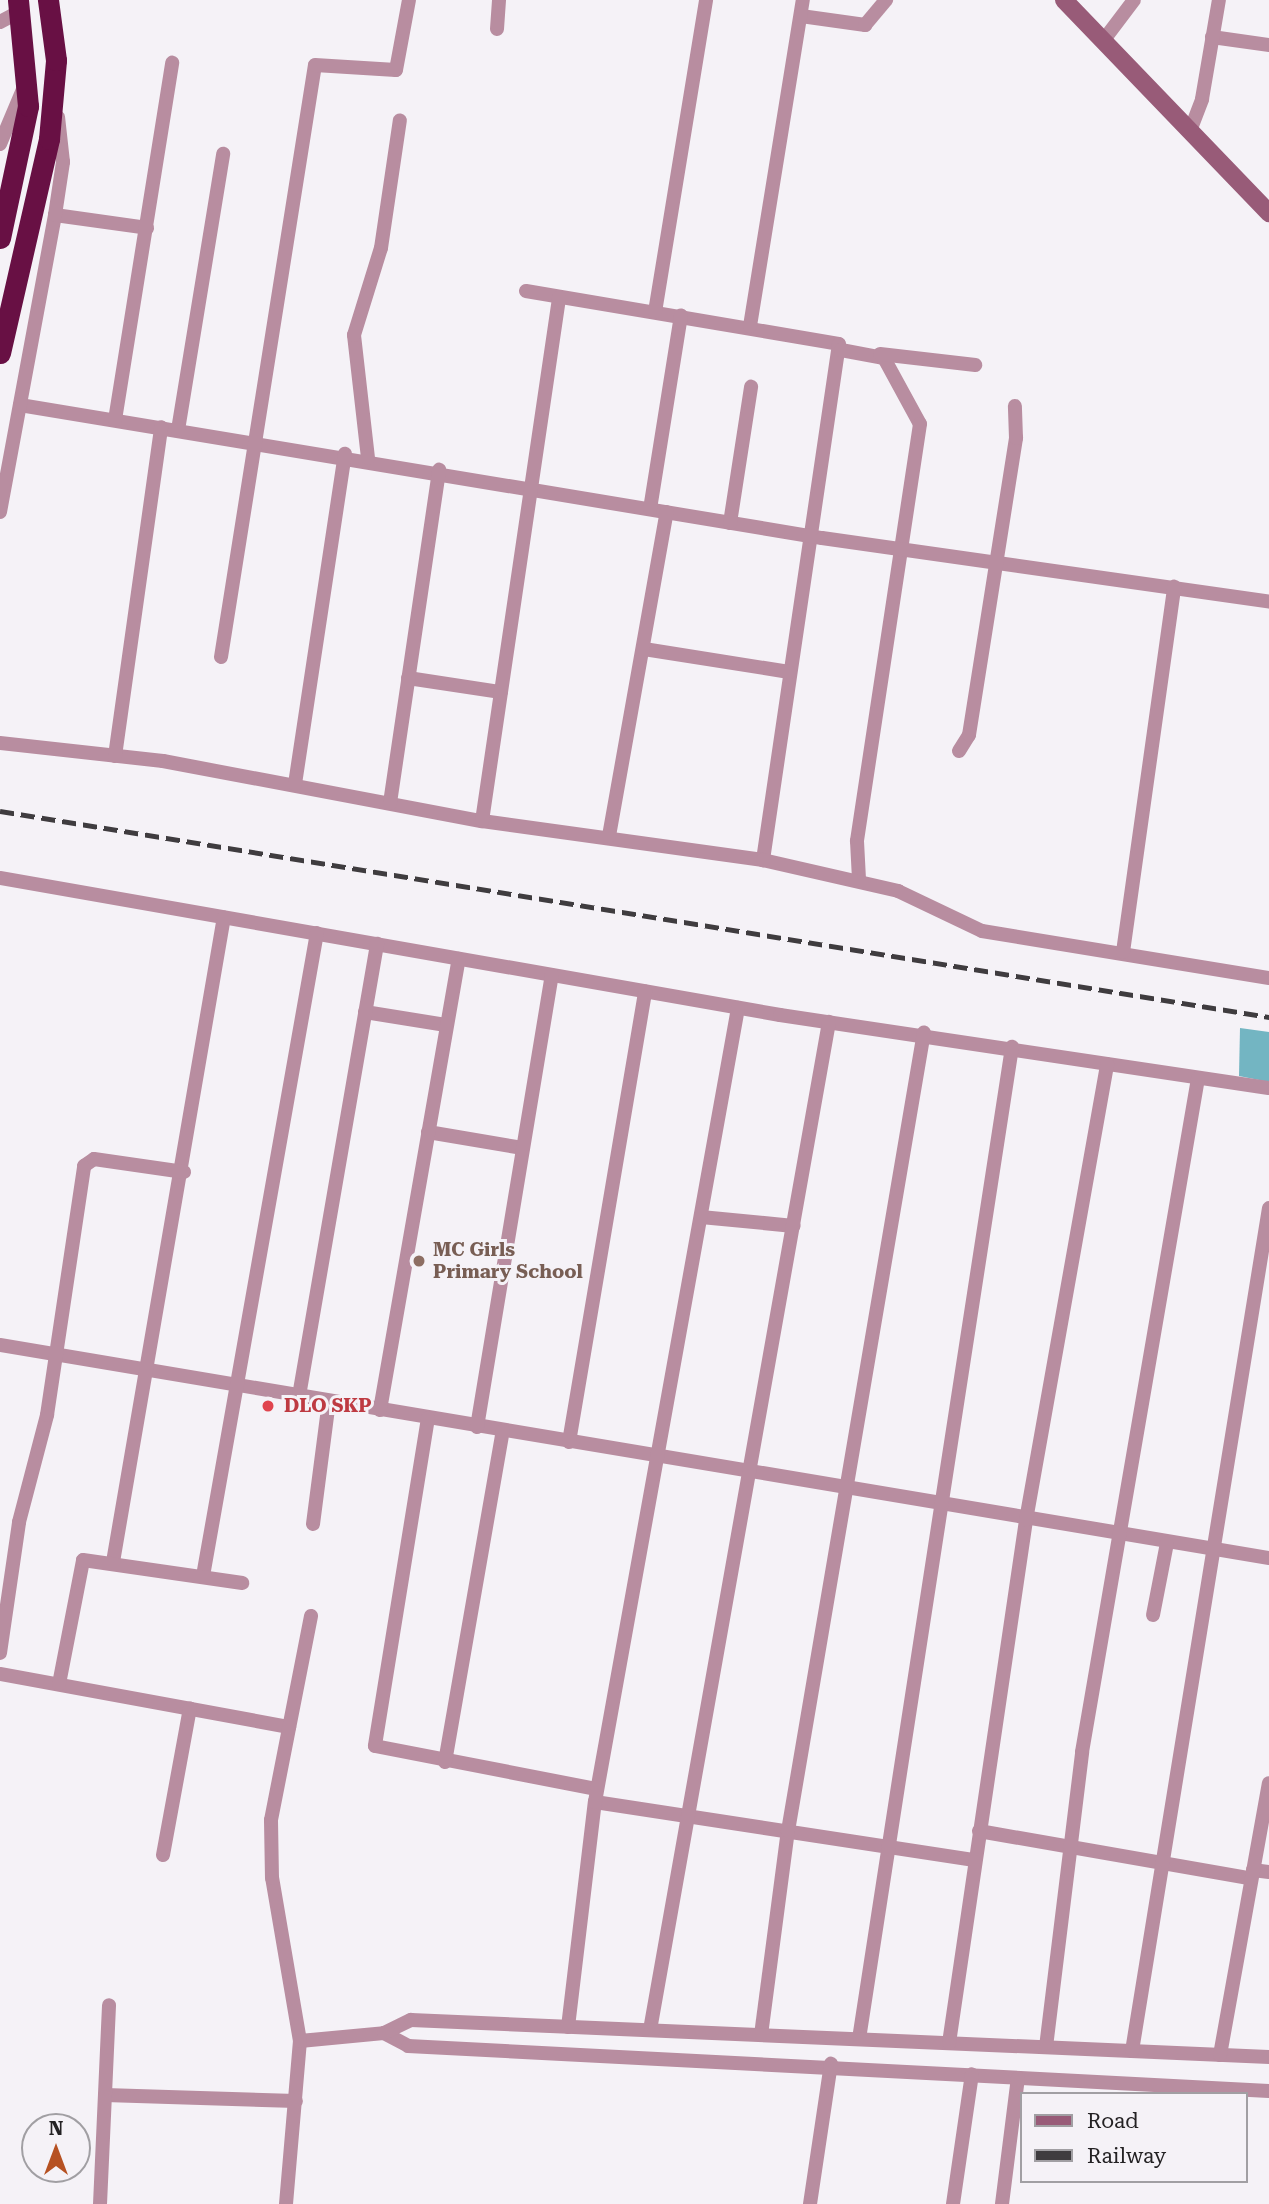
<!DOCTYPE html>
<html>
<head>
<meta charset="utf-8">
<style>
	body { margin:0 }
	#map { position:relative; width:1269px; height:2204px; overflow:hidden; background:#f5f2f7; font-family:"Roboto Serif",serif }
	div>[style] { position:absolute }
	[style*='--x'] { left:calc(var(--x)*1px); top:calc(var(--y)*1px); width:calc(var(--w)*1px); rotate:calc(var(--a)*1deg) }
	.water>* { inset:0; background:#73b5c2 }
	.street>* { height:14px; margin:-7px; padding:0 7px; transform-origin:7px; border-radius:7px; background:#b88da0 }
	.secondary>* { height:18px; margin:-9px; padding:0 9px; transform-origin:9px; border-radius:9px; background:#985b78 }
	.highway>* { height:21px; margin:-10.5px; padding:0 10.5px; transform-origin:10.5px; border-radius:10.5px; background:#681044 }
	.rail>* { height:5px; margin-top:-2.5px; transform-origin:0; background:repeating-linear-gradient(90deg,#3f3c3f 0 14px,transparent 0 21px) }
	.dots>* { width:19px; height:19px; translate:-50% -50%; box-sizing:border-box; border:4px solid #f5f2f7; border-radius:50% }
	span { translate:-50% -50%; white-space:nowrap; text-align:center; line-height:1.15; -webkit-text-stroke:6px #f5f2f7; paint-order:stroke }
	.education-label { font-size:19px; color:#785e54; font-weight:700 }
	.left { translate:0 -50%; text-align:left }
	.health-label { font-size:19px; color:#be3a42; font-weight:700 }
	.legend { position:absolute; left:1020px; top:2092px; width:228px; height:91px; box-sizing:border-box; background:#f5f2f7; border:2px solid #a19fa3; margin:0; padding:9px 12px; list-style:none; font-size:21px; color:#242224 }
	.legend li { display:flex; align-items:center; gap:14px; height:35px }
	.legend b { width:35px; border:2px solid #a19fa3 }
	.north { position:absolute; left:21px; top:2113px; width:70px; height:70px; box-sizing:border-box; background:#f5f2f7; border:2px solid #a19fa3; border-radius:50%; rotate:0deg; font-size:19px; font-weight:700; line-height:28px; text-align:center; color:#242224 }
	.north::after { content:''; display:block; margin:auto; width:24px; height:32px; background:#b65122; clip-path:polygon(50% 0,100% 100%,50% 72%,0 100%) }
</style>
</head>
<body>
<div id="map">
	<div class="water">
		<div style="clip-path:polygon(1240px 1028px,1269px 1032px,1269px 1082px,1239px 1076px)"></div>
	</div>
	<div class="street">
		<div style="--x:801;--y:16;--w:65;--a:8"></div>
		<div style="--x:865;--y:25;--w:33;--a:-50"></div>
		<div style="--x:0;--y:22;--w:24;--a:-28"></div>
		<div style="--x:497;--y:29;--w:29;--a:-86"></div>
		<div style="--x:1212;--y:37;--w:58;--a:8"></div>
		<div style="--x:1103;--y:41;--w:51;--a:-52.9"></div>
		<div style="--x:1190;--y:131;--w:34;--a:-69"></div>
		<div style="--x:1202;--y:99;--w:100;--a:-80.3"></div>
		<div style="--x:0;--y:144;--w:62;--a:-67.2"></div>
		<div style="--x:55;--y:215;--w:93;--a:8"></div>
		<div style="--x:526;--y:291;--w:317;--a:9.6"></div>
		<div style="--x:839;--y:344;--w:522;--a:98.38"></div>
		<div style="--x:655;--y:312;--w:316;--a:-80.7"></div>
		<div style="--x:750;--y:326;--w:330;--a:-80.8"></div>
		<div style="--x:841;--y:350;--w:44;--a:10.5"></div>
		<div style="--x:884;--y:358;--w:75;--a:61.4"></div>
		<div style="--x:920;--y:424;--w:422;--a:98.6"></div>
		<div style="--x:857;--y:841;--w:39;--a:87"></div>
		<div style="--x:880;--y:354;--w:96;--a:6.6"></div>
		<div style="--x:20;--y:405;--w:813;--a:9.42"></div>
		<div style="--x:822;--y:538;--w:452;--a:8.1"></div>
		<div style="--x:115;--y:420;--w:362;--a:-80.9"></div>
		<div style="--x:178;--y:430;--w:280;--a:-80.7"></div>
		<div style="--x:368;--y:458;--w:124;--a:-96.5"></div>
		<div style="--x:354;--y:335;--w:91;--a:-72.8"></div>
		<div style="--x:381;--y:248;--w:129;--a:-81.6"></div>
		<div style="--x:650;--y:509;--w:196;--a:-80.9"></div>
		<div style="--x:0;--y:512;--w:302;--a:-79.5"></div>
		<div style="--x:55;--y:215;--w:54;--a:-81.4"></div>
		<div style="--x:63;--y:162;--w:45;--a:-96.3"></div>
		<div style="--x:730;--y:523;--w:138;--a:-81.2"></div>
		<div style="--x:644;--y:649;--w:147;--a:9"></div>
		<div style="--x:221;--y:657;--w:599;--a:-80.98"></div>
		<div style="--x:315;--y:65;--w:81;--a:3.5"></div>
		<div style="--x:396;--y:70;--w:71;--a:-79.5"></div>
		<div style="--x:408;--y:678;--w:94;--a:8.6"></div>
		<div style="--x:0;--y:743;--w:164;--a:6.3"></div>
		<div style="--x:163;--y:761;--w:325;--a:10.7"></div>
		<div style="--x:482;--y:821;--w:284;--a:7.9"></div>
		<div style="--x:763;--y:860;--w:139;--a:12.9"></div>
		<div style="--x:898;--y:891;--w:93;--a:25.5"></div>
		<div style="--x:982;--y:931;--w:291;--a:9.3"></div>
		<div style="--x:959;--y:751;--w:19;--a:-58"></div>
		<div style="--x:969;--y:735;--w:301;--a:-81"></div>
		<div style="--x:1016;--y:438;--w:32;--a:-92"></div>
		<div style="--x:115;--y:756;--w:332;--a:-82"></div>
		<div style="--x:295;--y:784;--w:334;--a:-81.4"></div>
		<div style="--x:390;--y:803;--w:337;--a:-81.6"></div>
		<div style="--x:482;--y:821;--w:529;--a:-81.62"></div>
		<div style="--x:609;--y:836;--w:329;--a:-79.9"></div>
		<div style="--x:0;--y:878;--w:792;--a:9.96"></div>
		<div style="--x:780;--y:1015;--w:494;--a:8.5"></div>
		<div style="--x:1123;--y:952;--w:369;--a:-82"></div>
		<div style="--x:365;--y:1012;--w:82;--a:9.1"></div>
		<div style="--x:428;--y:1132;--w:96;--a:9.6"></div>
		<div style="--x:701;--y:1217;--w:93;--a:5.5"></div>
		<div style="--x:0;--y:1345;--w:1287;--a:9.53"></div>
		<div style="--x:299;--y:1396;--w:459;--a:-80.2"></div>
		<div style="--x:380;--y:1410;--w:458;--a:-80.1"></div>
		<div style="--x:428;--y:1418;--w:332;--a:99.2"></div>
		<div style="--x:375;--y:1746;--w:226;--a:11"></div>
		<div style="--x:477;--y:1427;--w:458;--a:-80.6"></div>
		<div style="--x:569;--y:1442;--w:457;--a:-80.4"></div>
		<div style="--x:313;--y:1524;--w:124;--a:-82.6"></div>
		<div style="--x:113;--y:1562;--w:654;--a:-80.24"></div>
		<div style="--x:203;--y:1576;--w:653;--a:-79.95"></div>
		<div style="--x:1153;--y:1615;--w:73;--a:-79"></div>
		<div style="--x:0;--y:1653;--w:132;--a:-81.7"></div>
		<div style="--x:19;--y:1522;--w:111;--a:-75.3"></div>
		<div style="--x:47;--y:1415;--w:252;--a:-81.5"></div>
		<div style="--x:84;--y:1166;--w:12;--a:-35"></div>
		<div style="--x:94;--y:1159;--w:91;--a:8.2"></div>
		<div style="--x:0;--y:1674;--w:294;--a:10.4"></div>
		<div style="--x:59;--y:1684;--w:126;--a:-79"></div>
		<div style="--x:83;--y:1560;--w:161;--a:8.2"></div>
		<div style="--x:445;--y:1762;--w:336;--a:-80.1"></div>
		<div style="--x:595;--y:1802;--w:384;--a:8.7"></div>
		<div style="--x:979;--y:1831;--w:274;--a:9.9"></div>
		<div style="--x:163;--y:1855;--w:149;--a:-79.6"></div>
		<div style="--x:1253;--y:1870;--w:16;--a:7"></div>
		<div style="--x:568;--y:2027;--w:227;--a:-83.2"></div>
		<div style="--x:595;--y:1802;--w:807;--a:-79.79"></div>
		<div style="--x:650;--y:2030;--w:1024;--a:-79.93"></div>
		<div style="--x:384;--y:2033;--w:27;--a:28"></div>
		<div style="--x:408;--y:2046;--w:862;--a:2.99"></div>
		<div style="--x:761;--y:2035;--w:206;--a:-82.5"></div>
		<div style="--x:788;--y:1831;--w:810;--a:-80.34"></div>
		<div style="--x:859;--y:2039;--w:1004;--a:-81.23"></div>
		<div style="--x:300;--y:2041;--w:84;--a:-5.4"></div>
		<div style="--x:384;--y:2033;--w:30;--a:-26"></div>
		<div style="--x:411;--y:2020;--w:859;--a:2.47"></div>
		<div style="--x:949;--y:2043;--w:529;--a:-81.62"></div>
		<div style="--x:1026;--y:1520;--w:463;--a:-79.9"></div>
		<div style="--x:1046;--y:2047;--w:297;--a:-83"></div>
		<div style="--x:1082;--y:1752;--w:684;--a:-80.23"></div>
		<div style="--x:1132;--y:2051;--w:854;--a:-80.77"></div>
		<div style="--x:1220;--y:2055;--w:276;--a:-79.8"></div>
		<div style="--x:105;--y:2095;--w:191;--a:1.8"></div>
		<div style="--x:100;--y:2204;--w:199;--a:-87.4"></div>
		<div style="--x:286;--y:2204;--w:164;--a:-85.1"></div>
		<div style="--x:300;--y:2041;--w:165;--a:-99.7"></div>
		<div style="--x:272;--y:1878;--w:58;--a:-91"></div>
		<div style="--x:271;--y:1820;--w:208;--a:-78.9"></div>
		<div style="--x:810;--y:2204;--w:142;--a:-81.5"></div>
		<div style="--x:953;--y:2204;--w:131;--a:-81.7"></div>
		<div style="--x:1002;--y:2204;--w:127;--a:-82.8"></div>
	</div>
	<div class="secondary">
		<div style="--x:1064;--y:0;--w:296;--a:46.1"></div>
	</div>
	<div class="highway">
		<div style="--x:0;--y:238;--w:135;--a:-78"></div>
		<div style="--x:28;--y:106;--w:106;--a:-95.4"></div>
		<div style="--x:0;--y:353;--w:220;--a:-77.1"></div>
		<div style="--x:49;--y:139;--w:79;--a:-84.9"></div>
		<div style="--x:56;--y:60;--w:61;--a:-97.6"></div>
	</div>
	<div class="rail">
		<div style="--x:0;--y:811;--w:1286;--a:9.22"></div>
	</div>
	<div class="dots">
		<div style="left:419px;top:1261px;background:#8d6e63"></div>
		<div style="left:268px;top:1406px;background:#e0444e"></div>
	</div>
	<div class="education-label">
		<span class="left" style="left:433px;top:1261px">MC Girls<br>Primary School</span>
	</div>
	<div class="health-label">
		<span class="left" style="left:284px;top:1406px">DLO SKP</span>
	</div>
	<ul class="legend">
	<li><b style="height:9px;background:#985b78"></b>Road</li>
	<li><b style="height:9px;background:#3f3c3f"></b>Railway</li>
	</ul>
	<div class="north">N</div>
</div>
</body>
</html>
